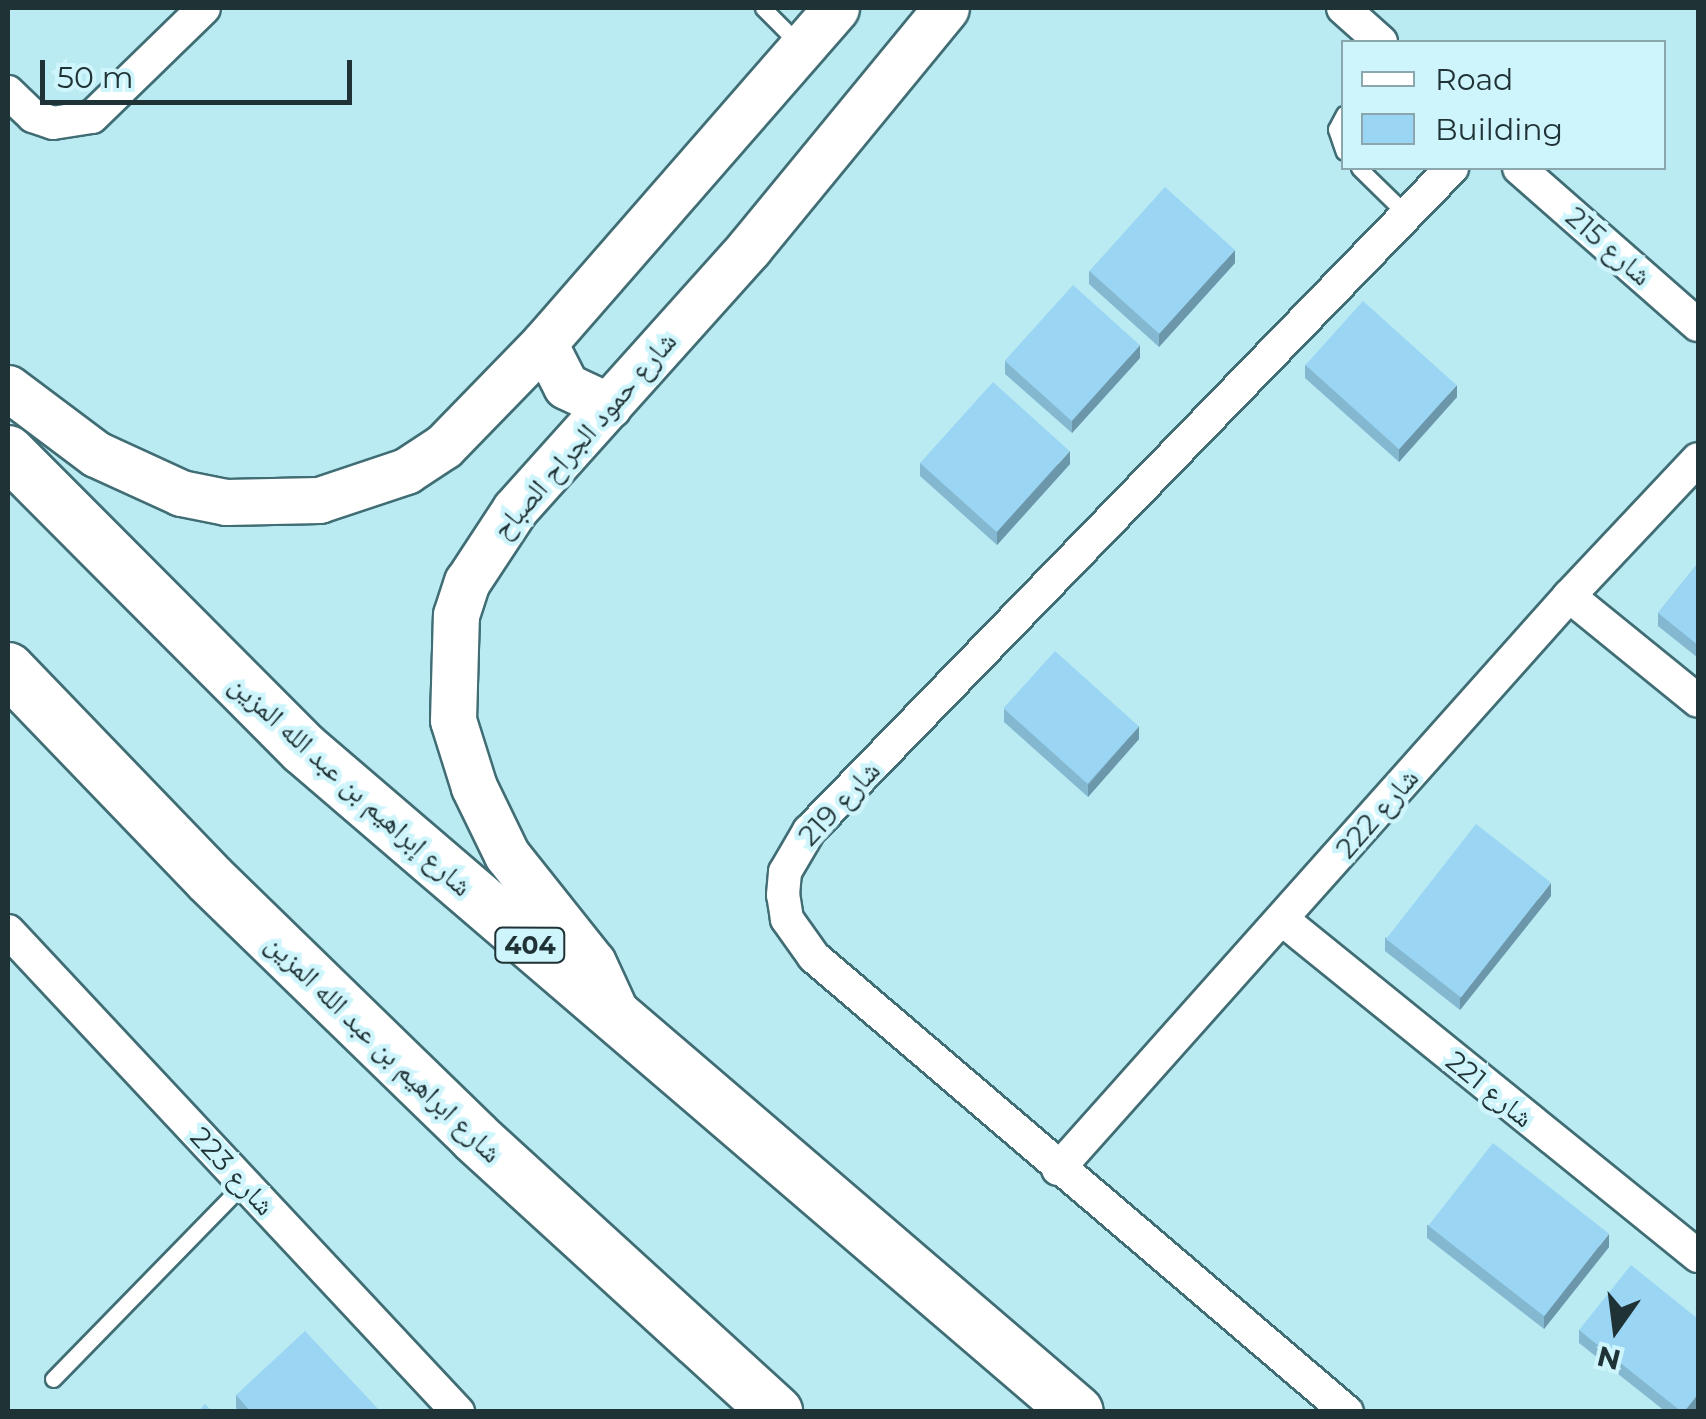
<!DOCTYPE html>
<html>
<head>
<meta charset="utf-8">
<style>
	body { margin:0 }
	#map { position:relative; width:1706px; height:1419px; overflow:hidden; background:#baeaf2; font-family:Montserrat,"Noto Naskh Arabic",sans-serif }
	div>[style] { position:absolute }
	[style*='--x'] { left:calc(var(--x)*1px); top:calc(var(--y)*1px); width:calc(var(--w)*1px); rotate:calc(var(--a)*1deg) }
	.roads { filter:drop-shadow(2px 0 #416d75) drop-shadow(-2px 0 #416d75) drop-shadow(0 2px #416d75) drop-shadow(0 -2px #416d75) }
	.lane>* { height:15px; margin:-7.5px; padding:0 7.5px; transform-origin:7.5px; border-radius:7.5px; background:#fff }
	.street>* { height:32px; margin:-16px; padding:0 16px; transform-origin:16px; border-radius:16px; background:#fff }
	.secondary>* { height:45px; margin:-22.5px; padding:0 22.5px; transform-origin:22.5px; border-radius:22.5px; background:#fff }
	.primary>* { height:52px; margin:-26px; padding:0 26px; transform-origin:26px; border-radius:26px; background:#fff }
	.wall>* { inset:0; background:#84b8d1 }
	.shaded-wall>* { inset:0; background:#6c96aa }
	.building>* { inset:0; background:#9ad6f3; transform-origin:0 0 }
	span { translate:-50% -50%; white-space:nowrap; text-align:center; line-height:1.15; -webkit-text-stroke:9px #cff5fc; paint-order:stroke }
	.shield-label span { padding:2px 8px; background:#cff5fc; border:2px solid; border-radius:8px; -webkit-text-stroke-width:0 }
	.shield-label { font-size:25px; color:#1f3235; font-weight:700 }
	.street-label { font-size:28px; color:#1f3235 }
	.frame { position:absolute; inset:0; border:10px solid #1f3235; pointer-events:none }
	.legend { position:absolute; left:1341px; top:40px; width:325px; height:130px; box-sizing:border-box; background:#cff5fc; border:2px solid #89a7ac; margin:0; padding:12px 18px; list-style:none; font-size:30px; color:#1f3235 }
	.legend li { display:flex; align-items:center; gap:20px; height:50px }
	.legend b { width:50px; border:2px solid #89a7ac }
	.north { position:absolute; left:1566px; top:1279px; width:100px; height:100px; -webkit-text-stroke:8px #cff5fc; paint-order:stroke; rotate:194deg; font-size:28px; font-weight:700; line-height:40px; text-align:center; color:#1f3235 }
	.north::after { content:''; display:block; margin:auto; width:35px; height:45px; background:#1f3235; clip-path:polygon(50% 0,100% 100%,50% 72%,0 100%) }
	.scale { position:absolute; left:40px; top:60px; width:312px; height:45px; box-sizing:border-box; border:5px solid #1f3235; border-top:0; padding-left:12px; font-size:30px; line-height:35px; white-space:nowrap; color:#1f3235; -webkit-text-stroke:8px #cff5fc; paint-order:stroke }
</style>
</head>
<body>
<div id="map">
	<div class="roads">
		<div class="lane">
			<div style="--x:763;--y:8;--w:51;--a:45"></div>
			<div style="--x:1344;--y:114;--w:17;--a:118"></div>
			<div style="--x:1336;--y:129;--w:24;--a:71"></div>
			<div style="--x:1359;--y:168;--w:67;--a:44.4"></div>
			<div style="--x:53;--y:1379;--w:274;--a:-45.7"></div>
		</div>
		<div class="street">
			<div style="--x:1343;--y:8;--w:51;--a:41.8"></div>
			<div style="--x:8;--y:92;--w:35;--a:44"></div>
			<div style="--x:33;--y:116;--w:21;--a:19"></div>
			<div style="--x:53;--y:123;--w:39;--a:-9"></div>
			<div style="--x:92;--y:117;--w:156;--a:-44.2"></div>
			<div style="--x:1519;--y:168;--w:238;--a:41.3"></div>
			<div style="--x:1569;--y:596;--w:166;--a:39.1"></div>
			<div style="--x:1283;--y:920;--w:534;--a:38.99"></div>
			<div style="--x:8;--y:931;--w:659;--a:46.91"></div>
			<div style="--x:1058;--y:1169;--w:768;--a:-48.27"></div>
			<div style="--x:1569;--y:596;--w:188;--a:-46.7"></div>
			<div style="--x:1347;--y:1412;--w:701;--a:-139.51"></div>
			<div style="--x:814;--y:957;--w:47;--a:-125.4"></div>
			<div style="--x:787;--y:919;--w:24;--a:-99"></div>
			<div style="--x:783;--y:895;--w:23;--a:-85"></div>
			<div style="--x:785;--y:872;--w:48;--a:-59.7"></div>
			<div style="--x:809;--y:831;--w:924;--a:-45.88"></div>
		</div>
		<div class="secondary">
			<div style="--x:544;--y:343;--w:48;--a:62.9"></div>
			<div style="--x:566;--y:386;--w:47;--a:24.9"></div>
			<div style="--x:8;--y:388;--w:110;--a:36.9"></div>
			<div style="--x:96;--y:454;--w:94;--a:24.6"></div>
			<div style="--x:181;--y:493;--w:46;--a:11.3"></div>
			<div style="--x:226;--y:502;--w:93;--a:-1.2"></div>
			<div style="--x:319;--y:500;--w:92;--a:-18.4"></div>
			<div style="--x:406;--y:471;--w:45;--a:-33.3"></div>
			<div style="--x:444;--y:446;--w:144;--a:-45.8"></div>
			<div style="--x:544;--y:343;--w:444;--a:-48.9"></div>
			<div style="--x:618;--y:1017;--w:60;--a:-114.8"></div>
			<div style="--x:593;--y:963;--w:138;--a:-128.5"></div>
			<div style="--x:507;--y:855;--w:76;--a:-115.9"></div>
			<div style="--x:474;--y:787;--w:70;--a:-107.4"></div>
			<div style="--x:453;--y:720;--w:105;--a:-88.4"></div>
			<div style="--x:456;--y:615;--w:35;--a:-72"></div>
			<div style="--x:467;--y:582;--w:87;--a:-56.7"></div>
			<div style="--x:515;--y:509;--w:351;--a:-48.1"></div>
			<div style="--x:749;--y:248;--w:310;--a:-50.6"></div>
		</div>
		<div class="primary">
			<div style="--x:8;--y:452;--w:419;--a:45.1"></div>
			<div style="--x:304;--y:749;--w:1018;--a:40.62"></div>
			<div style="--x:8;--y:669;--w:291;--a:46.1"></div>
			<div style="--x:210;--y:879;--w:370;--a:44.2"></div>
			<div style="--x:475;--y:1137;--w:408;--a:42.4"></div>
		</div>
	</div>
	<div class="wall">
		<div style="clip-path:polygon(1235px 263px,1159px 347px,1089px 284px,1089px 271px)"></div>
		<div style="clip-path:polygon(1140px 358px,1072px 433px,1005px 374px,1005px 361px)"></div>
		<div style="clip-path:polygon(1305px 365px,1457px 397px,1399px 462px,1305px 378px)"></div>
		<div style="clip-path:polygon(920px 463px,1070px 464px,997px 545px,920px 476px)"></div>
		<div style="clip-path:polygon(1698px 563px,1698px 658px,1658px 626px,1658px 613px)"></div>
		<div style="clip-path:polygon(1004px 709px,1139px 739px,1088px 797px,1004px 722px)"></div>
		<div style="clip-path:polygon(1551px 896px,1460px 1010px,1385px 951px,1385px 938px)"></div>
		<div style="clip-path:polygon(1427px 1225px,1609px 1247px,1544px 1329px,1427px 1238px)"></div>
		<div style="clip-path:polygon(1698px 1319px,1698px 1407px,1695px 1412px,1666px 1412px,1579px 1343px,1579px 1330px)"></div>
		<div style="clip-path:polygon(236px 1395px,381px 1412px,240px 1412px,236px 1408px)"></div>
	</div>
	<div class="shaded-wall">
		<div style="clip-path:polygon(1235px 250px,1235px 263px,1159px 347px,1159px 334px)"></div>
		<div style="clip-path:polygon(1140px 345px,1140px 358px,1072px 433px,1072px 421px)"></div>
		<div style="clip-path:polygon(1457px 385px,1457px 397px,1399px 462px,1399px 449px)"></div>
		<div style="clip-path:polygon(1070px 451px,1070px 464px,997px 545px,997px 532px)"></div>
		<div style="clip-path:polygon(1139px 726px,1139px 739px,1088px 797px,1088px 785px)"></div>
		<div style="clip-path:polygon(1551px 883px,1551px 896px,1460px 1010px,1460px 998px)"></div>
		<div style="clip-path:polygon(1609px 1234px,1609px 1247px,1544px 1329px,1544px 1316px)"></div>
		<div style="clip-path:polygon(1698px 1394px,1698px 1407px,1695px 1412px,1684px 1412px)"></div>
	</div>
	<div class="building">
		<div style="left:1165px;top:187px;width:94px;height:113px;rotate:42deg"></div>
		<div style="left:1073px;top:285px;width:90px;height:102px;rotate:42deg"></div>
		<div style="left:1363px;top:301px;width:126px;height:86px;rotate:42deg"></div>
		<div style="left:993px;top:382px;width:103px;height:109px;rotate:42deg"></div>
		<div style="clip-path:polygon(1698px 563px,1698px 645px,1658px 613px)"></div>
		<div style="left:1055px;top:651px;width:113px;height:77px;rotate:42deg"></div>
		<div style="left:1476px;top:824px;width:95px;height:146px;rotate:38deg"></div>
		<div style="left:1493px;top:1143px;width:147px;height:105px;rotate:38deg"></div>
		<div style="clip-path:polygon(1631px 1265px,1698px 1319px,1698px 1394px,1684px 1412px,1682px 1412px,1579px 1330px)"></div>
		<div style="clip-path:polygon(305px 1331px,381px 1412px,251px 1412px,236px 1395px)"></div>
		<div style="clip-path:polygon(205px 1404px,213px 1412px,198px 1412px)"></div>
	</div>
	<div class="shield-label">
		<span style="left:530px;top:945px">404</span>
	</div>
	<div class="street-label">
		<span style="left:1609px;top:246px;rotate:41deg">شارع 215</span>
		<span style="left:584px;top:435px;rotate:-49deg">شارع حمود الجراح الصباح</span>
		<span style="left:351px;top:785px;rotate:42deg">شارع إبراهيم بن عبد الله المزين</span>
		<span style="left:839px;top:803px;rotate:-47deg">شارع 219</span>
		<span style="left:1377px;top:813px;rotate:-49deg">شارع 222</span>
		<span style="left:384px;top:1048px;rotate:44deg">شارع ابراهيم بن عبد الله المزين</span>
		<span style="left:1490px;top:1089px;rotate:39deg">شارع 221</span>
		<span style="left:233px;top:1171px;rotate:47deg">شارع 223</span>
	</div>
	<div class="frame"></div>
	<ul class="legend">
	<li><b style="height:12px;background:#fff"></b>Road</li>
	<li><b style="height:28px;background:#9ad6f3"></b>Building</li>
	</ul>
	<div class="north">N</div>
	<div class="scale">50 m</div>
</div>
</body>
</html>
